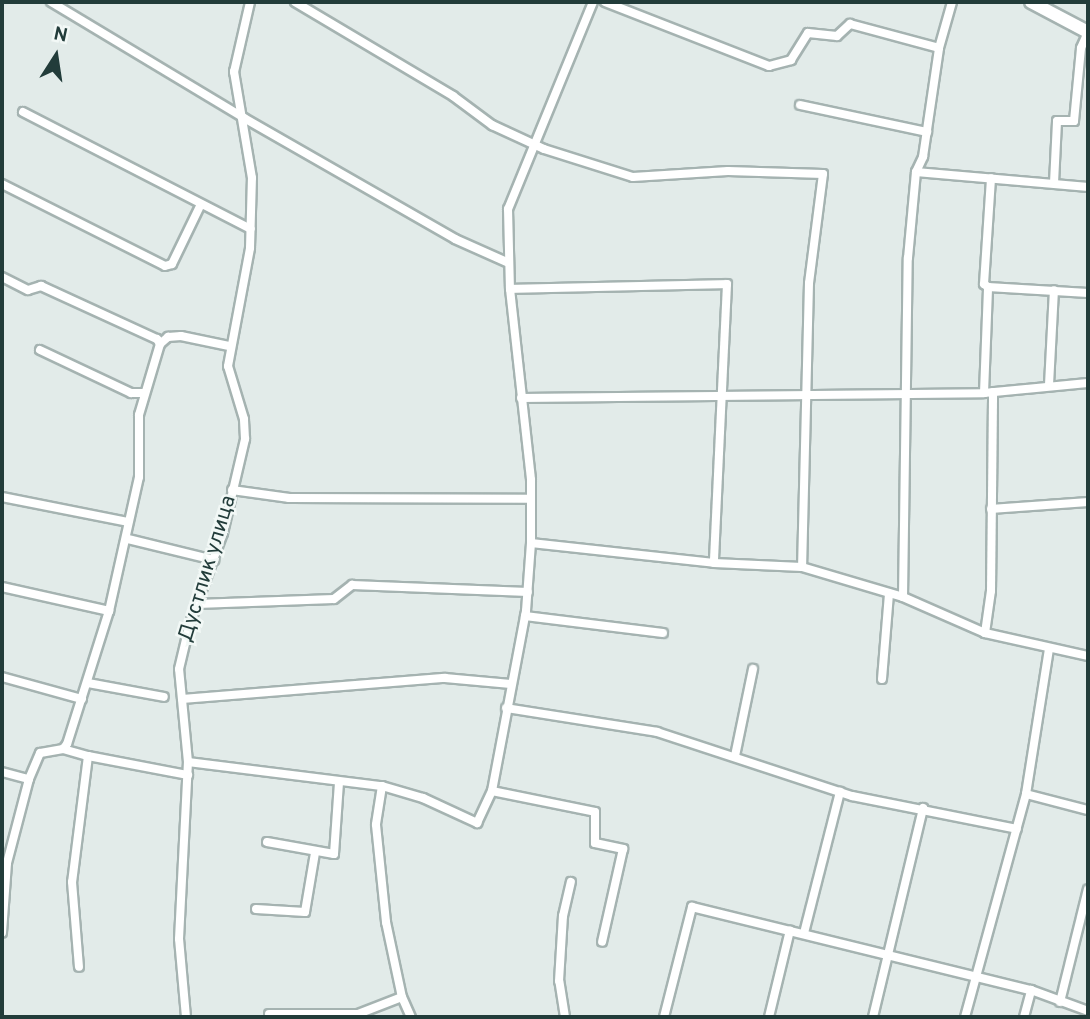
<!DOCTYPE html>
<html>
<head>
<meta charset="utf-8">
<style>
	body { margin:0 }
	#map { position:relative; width:1090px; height:1019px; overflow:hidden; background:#e2ebe9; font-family:Overpass,sans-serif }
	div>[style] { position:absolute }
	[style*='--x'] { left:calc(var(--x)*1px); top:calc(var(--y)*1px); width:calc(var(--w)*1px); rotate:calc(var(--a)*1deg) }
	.roads { filter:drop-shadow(2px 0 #a5b3b1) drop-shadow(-2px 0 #a5b3b1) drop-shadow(0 2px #a5b3b1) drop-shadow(0 -2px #a5b3b1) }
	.minor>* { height:8px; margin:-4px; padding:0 4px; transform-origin:4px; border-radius:4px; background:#fff }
	.secondary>* { height:12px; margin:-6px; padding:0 6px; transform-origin:6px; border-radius:6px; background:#fff }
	span { translate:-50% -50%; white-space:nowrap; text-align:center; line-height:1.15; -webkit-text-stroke:5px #f2f8f6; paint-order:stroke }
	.street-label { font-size:21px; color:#223c3a }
	.frame { position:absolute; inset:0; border:4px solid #223c3a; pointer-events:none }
	.north { position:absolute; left:21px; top:21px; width:70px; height:70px; -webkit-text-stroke:5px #f2f8f6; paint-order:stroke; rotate:12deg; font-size:19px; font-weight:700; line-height:28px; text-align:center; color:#223c3a }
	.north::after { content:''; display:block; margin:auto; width:24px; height:32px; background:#223c3a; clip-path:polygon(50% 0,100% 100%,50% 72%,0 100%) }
</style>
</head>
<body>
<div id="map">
	<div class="roads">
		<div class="minor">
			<div style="--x:51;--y:2;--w:225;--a:31"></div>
			<div style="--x:244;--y:118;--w:243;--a:29.8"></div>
			<div style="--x:455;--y:239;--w:59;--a:24"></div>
			<div style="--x:295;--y:2;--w:184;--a:30.7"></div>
			<div style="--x:453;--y:96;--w:49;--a:36.6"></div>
			<div style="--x:492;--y:125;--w:57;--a:24.8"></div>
			<div style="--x:544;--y:149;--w:93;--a:17.5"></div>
			<div style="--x:633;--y:177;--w:95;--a:-3.6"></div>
			<div style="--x:728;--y:171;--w:95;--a:1.8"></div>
			<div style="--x:823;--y:174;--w:110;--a:97.3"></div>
			<div style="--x:809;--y:283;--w:284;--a:91.4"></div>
			<div style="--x:593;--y:2;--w:224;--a:112.3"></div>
			<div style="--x:508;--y:209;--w:80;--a:88.6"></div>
			<div style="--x:510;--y:289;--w:192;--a:83.7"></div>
			<div style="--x:531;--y:480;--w:63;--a:90"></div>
			<div style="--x:531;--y:543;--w:68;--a:94.2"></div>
			<div style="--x:526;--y:611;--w:183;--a:100.7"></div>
			<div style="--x:492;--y:791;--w:105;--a:11.5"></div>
			<div style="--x:595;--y:812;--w:31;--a:90"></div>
			<div style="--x:595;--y:843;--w:29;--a:12"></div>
			<div style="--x:623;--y:849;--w:95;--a:102.7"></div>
			<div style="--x:605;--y:2;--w:176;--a:21.3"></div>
			<div style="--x:769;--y:66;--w:23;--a:-15"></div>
			<div style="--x:791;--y:60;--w:32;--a:-58"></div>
			<div style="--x:808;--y:33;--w:29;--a:6"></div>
			<div style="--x:837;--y:36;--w:18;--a:-43"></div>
			<div style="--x:850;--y:24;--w:92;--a:15.1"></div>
			<div style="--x:800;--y:105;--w:130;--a:12"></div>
			<div style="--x:23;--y:112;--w:256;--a:27.2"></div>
			<div style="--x:916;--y:172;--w:173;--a:5"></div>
			<div style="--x:1054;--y:183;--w:62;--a:-87.2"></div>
			<div style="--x:1057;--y:121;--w:17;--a:0"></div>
			<div style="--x:1074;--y:121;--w:73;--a:-84.5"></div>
			<div style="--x:1081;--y:48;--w:17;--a:-66"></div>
			<div style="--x:2;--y:184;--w:182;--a:26.7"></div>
			<div style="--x:165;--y:266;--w:7;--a:-16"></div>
			<div style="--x:172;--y:264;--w:64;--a:-64.2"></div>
			<div style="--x:2;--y:277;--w:29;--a:27"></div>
			<div style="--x:28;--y:290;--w:14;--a:-17"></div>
			<div style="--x:41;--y:286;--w:128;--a:24.6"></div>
			<div style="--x:157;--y:339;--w:6;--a:59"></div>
			<div style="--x:160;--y:344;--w:74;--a:106.5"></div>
			<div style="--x:139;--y:415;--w:62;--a:90"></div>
			<div style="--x:139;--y:477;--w:137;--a:102.6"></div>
			<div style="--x:109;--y:611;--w:139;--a:107.5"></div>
			<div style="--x:67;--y:744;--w:6;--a:129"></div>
			<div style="--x:63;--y:749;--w:23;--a:170"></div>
			<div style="--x:40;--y:753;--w:28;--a:113"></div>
			<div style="--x:29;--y:779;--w:87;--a:104.7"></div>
			<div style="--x:7;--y:863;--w:70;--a:94.1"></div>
			<div style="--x:988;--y:287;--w:5;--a:-143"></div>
			<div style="--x:984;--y:284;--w:106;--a:-86.2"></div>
			<div style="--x:510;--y:289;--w:217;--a:-1.3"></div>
			<div style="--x:727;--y:284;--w:279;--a:92.7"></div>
			<div style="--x:160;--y:344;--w:11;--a:-41"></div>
			<div style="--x:168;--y:337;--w:13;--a:-4"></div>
			<div style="--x:181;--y:336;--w:49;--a:11.8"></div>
			<div style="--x:40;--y:350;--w:101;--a:25.3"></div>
			<div style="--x:131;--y:393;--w:12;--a:0"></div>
			<div style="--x:1049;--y:385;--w:95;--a:-87"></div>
			<div style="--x:984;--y:393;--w:106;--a:-87.8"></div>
			<div style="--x:988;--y:287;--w:100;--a:3.4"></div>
			<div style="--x:521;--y:398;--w:463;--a:-0.6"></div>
			<div style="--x:984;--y:393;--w:104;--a:-5.5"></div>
			<div style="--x:232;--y:490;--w:58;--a:8"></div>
			<div style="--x:289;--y:498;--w:242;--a:0.2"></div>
			<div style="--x:2;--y:497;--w:128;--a:11.2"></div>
			<div style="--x:991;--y:509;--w:97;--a:-4.1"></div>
			<div style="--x:128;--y:539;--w:89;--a:13.7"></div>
			<div style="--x:531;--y:543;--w:184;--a:6.2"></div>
			<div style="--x:714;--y:563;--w:88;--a:2.6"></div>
			<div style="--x:802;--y:567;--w:105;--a:16.5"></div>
			<div style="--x:903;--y:597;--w:90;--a:23.7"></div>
			<div style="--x:985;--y:633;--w:106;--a:12.6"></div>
			<div style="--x:2;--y:587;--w:110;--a:12.6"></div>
			<div style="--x:903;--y:597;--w:339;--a:-89.2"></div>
			<div style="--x:908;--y:258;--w:86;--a:-84.7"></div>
			<div style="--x:916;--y:172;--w:17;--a:-65"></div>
			<div style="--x:923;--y:157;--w:110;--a:-81.6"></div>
			<div style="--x:939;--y:48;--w:48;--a:-74.2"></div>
			<div style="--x:197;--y:604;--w:137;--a:-2.1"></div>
			<div style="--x:334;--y:599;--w:23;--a:-38"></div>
			<div style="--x:352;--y:585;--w:176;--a:2.3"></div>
			<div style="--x:525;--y:616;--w:139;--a:7"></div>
			<div style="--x:985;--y:633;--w:42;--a:-81.9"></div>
			<div style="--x:991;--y:591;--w:199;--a:-89.4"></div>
			<div style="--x:2;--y:677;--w:83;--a:15.4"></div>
			<div style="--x:882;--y:679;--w:86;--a:-85.3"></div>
			<div style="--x:88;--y:683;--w:77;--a:10.4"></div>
			<div style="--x:182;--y:699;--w:264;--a:-4.6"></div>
			<div style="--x:445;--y:678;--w:66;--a:5.2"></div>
			<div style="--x:506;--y:708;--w:153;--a:9"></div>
			<div style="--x:657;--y:732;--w:205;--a:18.2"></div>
			<div style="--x:852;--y:796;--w:168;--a:11.3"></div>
			<div style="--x:63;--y:749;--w:26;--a:16"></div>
			<div style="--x:88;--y:756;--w:127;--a:97.2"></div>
			<div style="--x:72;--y:882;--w:85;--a:85.3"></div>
			<div style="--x:88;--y:756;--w:102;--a:10.8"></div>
			<div style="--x:735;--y:756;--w:89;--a:-78.3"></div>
			<div style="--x:188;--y:762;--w:195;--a:7.1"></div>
			<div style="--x:382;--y:786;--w:43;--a:16.3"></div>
			<div style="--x:423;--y:798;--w:60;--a:24.8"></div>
			<div style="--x:477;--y:823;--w:35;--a:-65"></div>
			<div style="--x:2;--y:772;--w:28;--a:15"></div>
			<div style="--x:382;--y:786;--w:39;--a:99"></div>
			<div style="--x:376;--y:825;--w:98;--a:84.1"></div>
			<div style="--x:386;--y:922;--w:77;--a:78"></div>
			<div style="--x:402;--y:997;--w:22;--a:66"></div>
			<div style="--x:1026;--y:794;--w:64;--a:14.5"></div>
			<div style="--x:267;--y:842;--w:68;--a:10.2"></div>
			<div style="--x:334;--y:854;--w:72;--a:-86"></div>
			<div style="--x:256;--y:909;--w:49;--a:3.5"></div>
			<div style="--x:305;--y:912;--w:60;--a:-80.4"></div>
			<div style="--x:804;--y:933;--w:146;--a:-75.7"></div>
			<div style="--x:1060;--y:1002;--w:116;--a:-76.1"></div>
			<div style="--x:269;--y:1014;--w:89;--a:0"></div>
			<div style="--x:358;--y:1014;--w:47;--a:-21.1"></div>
			<div style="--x:186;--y:1017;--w:78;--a:-95.1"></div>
			<div style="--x:179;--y:939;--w:177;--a:-87.1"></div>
			<div style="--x:188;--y:762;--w:93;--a:-95.5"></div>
			<div style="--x:179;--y:669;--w:47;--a:-76.6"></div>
			<div style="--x:190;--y:623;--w:96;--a:-69.9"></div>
			<div style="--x:223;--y:533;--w:97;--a:-76.8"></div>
			<div style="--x:245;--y:439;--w:20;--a:-93"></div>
			<div style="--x:244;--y:419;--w:55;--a:-106.8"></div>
			<div style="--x:228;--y:366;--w:120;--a:-79.4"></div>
			<div style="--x:250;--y:248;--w:70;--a:-88.4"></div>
			<div style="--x:252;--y:178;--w:108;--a:-99.6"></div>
			<div style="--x:234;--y:72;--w:72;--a:-77.1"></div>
			<div style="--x:565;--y:1017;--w:36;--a:-99"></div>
			<div style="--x:559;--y:981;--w:65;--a:-86.5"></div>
			<div style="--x:563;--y:916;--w:35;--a:-77"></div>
			<div style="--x:664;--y:1017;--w:114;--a:-75.7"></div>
			<div style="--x:692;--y:907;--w:349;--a:13.8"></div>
			<div style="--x:1031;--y:990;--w:61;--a:20.2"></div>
			<div style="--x:769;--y:1017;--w:89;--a:-76.4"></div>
			<div style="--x:873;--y:1017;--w:215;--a:-76.5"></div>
			<div style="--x:965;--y:1017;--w:231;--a:-74.7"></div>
			<div style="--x:1026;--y:794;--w:147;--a:-81"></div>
			<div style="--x:1024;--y:1017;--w:28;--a:-75"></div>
		</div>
		<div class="secondary">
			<div style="--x:1031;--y:2;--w:64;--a:27.8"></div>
		</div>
	</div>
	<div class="street-label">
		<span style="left:208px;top:569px;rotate:-73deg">Дустлик улица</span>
	</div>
	<div class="frame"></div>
	<div class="north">N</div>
</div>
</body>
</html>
